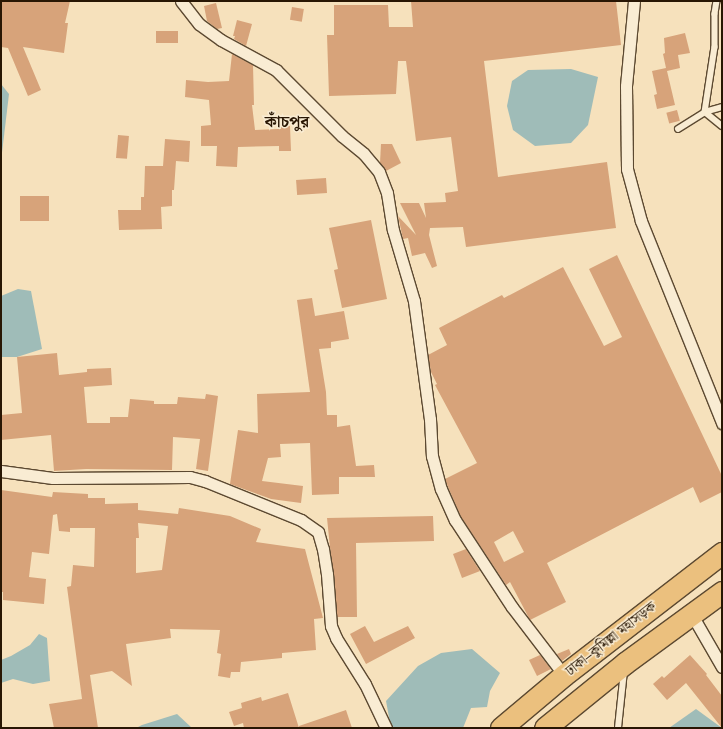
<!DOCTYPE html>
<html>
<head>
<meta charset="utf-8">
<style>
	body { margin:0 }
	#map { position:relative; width:723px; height:729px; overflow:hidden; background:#f6e1bc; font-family:Cardo,"Noto Serif Bengali",serif }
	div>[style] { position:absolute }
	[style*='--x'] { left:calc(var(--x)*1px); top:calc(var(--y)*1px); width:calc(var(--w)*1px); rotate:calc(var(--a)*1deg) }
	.water>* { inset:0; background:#9fbcb8 }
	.building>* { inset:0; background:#d7a37a; transform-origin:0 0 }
	.roads { filter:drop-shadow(1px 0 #5c4931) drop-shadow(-1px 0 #5c4931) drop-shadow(0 1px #5c4931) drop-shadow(0 -1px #5c4931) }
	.lane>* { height:5.5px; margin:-2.75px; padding:0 2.75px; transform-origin:2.75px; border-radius:2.75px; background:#f9ecd3 }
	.street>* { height:11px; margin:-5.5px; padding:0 5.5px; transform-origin:5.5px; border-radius:5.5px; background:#f9ecd3 }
	.highway>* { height:21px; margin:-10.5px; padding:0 10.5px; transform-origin:10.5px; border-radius:10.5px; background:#ebc07e }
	span { translate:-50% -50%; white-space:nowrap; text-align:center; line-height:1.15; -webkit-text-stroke:3px #f9ecd3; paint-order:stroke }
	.street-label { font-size:14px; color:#281603 }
	.quarter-label { font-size:16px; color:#281603; font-weight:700 }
	.frame { position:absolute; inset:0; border:2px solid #281603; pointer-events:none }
</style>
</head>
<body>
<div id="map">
	<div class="water">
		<div style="clip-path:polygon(571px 69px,598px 77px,588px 125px,571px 143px,535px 146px,513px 130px,507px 106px,512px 81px,528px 70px)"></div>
		<div style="clip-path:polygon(1px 84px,9px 94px,1px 161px)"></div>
		<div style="clip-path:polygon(18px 289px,31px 291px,42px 349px,17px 357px,1px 357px,1px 296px)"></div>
		<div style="clip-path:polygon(39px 634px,47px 638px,50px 681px,33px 684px,13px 679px,1px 683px,1px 660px,11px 656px,30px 645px)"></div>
		<div style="clip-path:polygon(472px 649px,500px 673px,490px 691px,487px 707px,471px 708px,463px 728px,391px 728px,386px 701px,418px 666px,441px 653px)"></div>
		<div style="clip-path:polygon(696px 709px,722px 728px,669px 728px)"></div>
		<div style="clip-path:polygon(177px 714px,192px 728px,136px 728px,142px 725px)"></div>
	</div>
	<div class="building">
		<div style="clip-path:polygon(1px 1px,70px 1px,65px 23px,68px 23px,64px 53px,23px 47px,41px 90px,28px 96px,8px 48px,1px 47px)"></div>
		<div style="clip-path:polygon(411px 1px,616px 1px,621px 45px,484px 61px,498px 177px,607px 162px,616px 228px,466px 247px,463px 227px,430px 228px,429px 235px,437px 266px,432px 268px,425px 253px,412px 256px,408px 238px,403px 239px,398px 216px,416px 235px,400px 203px,419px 203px,426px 218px,424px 203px,446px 202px,445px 193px,458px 191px,451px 137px,416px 141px,406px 61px,398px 61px,396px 94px,329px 96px,327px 35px,334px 35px,334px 5px,388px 5px,389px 27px,413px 27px)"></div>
		<div style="clip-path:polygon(216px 3px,222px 28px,217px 29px,207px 21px,204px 6px)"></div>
		<div style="left:292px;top:7px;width:12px;height:13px;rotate:9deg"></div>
		<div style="clip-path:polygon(237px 20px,252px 24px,246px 46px,234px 39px,235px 36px,233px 36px)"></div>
		<div style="left:156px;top:31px;width:22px;height:12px"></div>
		<div style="clip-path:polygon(685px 33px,690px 53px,678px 55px,680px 68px,667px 71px,675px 105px,657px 109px,654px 95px,657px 94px,652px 71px,666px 68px,663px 54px,665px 53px,664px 38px)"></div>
		<div style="clip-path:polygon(232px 54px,253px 65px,254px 105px,252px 105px,255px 130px,278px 129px,278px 127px,290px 126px,291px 151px,279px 151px,279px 146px,238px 147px,237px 167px,216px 166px,217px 146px,201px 146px,201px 126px,211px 125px,209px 100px,185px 97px,186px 80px,208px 82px,229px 81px)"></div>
		<div style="left:677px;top:110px;width:11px;height:11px;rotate:75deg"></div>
		<div style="left:118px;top:135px;width:11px;height:23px;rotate:5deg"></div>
		<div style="clip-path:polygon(165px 139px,190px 141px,189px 162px,176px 161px,174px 190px,172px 190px,172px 206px,161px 207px,162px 229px,119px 230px,118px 210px,141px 210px,141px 197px,144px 197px,145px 166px,163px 166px)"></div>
		<div style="clip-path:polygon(381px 144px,392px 144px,401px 163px,386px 171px,380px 163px)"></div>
		<div style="left:326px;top:178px;width:15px;height:30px;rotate:86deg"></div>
		<div style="left:20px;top:196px;width:29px;height:25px"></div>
		<div style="clip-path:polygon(371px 220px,387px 299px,342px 308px,334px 270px,338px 269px,329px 228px)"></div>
		<div style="clip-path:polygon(evenodd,617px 255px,722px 476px,722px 492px,700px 503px,693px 487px,547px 563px,566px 602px,530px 620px,510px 582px,506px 585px,461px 517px,448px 487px,445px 479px,477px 463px,435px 385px,437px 384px,431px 372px,428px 355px,447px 345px,439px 328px,502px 295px,504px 298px,563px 267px,604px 346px,622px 337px,589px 269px,617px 255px,513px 531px,524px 552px,504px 562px,494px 542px,513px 531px)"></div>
		<div style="clip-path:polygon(312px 298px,315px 316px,344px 311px,349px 339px,331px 342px,331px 348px,319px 349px,326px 392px,327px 415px,337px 415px,337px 427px,350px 425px,356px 466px,374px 465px,375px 477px,339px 477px,339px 494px,312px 495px,310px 443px,280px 444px,281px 457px,268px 458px,262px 481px,303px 486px,301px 503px,271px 499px,230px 484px,238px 430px,258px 433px,257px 394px,310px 392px,297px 300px)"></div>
		<div style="clip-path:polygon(57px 353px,59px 375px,87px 372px,87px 369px,111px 368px,112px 385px,84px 387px,87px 423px,110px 423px,110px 417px,128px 417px,130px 399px,154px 401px,154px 404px,177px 404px,178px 397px,205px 399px,206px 394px,218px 396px,208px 471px,196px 469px,200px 439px,173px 437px,172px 470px,86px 469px,54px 471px,51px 435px,1px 440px,1px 415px,22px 413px,17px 357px)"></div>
		<div style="clip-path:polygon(evenodd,1px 490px,52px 497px,53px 492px,88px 494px,88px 498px,105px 498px,105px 504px,138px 503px,138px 510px,178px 514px,179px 508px,230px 516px,261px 529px,256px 542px,305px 549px,323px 618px,314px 619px,316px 650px,282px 653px,282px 658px,241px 662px,240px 672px,231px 672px,230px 678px,218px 676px,221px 654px,217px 653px,220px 630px,170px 629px,171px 638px,126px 644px,132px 686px,112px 671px,90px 675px,98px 728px,54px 728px,49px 704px,82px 699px,67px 587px,71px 586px,73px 565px,94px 567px,95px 528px,70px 528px,70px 532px,59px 531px,57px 514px,53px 515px,49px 554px,32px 552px,29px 577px,46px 579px,44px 604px,3px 600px,3px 592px,1px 592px,1px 490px,138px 523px,168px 526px,162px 570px,136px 573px,136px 538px,139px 538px,138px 523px)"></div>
		<div style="clip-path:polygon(433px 516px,434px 541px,356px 543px,357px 617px,337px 617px,327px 518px)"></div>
		<div style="clip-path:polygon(466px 549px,480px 571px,462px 578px,453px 554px)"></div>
		<div style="clip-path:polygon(365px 626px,374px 642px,408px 626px,415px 638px,366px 664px,350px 634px)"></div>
		<div style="clip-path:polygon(569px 649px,571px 654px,562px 661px,557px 654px)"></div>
		<div style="clip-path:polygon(540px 655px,551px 669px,537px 676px,529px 660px)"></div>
		<div style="clip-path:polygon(690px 655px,707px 674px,706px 675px,722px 696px,722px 728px,686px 683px,667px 700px,653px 684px,662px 676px,664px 678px)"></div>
		<div style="clip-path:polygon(288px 693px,299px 728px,244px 728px,243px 723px,234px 726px,229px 712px,242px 708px,241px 703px,261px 697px,262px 701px)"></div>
		<div style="clip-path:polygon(346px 710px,352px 728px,299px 728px,299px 726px)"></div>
	</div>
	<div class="roads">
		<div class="lane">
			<div style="--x:717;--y:1;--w:13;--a:99"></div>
			<div style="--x:715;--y:14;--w:33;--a:90"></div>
			<div style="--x:715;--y:47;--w:66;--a:98.7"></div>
			<div style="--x:705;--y:112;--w:22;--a:39"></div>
			<div style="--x:678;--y:129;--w:32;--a:-32"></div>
			<div style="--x:705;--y:112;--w:18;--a:-16"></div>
			<div style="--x:618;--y:728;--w:57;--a:-84"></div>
		</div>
		<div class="street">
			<div style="--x:181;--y:1;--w:29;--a:52"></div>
			<div style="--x:199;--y:24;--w:27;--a:36"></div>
			<div style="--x:221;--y:40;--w:63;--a:28.6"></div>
			<div style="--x:276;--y:70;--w:93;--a:45"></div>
			<div style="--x:342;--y:136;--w:28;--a:39"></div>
			<div style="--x:364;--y:154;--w:23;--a:50"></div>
			<div style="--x:379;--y:172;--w:22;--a:69"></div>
			<div style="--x:387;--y:193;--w:37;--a:81"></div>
			<div style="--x:393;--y:230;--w:74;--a:73.5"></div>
			<div style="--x:414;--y:301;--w:119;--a:82.3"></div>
			<div style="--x:430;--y:419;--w:37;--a:87"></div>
			<div style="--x:432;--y:456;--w:34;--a:75"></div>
			<div style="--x:441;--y:489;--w:34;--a:66"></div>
			<div style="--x:455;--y:520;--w:104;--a:56.8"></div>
			<div style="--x:512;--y:607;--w:86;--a:52.6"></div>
			<div style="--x:634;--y:1;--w:85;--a:95.4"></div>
			<div style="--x:626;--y:86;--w:83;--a:89.3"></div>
			<div style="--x:627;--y:169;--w:54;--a:74.9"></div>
			<div style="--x:641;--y:221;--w:218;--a:68.1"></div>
			<div style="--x:1;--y:471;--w:52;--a:7.7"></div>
			<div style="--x:53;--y:478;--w:137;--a:-0.4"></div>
			<div style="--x:190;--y:477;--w:16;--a:15"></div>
			<div style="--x:205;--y:481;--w:104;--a:22.1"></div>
			<div style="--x:301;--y:520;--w:21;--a:35"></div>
			<div style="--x:318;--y:532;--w:18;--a:74"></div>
			<div style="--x:323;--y:549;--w:25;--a:81"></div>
			<div style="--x:327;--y:574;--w:52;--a:85.6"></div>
			<div style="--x:331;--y:626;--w:13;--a:67"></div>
			<div style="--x:336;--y:638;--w:54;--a:57.8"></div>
			<div style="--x:365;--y:684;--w:49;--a:64.5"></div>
			<div style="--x:692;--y:615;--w:60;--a:60"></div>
		</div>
		<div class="highway">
			<div style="--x:501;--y:728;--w:82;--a:-40.1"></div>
			<div style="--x:564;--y:675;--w:200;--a:-37.7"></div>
			<div style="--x:545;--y:728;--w:103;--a:-39.1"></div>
			<div style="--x:625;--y:663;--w:120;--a:-36.2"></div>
		</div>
	</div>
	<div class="street-label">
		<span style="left:611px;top:639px;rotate:-38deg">ঢাকা–কুমিল্লা মহাসড়ক</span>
	</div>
	<div class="quarter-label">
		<span style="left:287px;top:122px">কাঁচপুর</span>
	</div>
	<div class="frame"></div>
</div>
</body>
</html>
